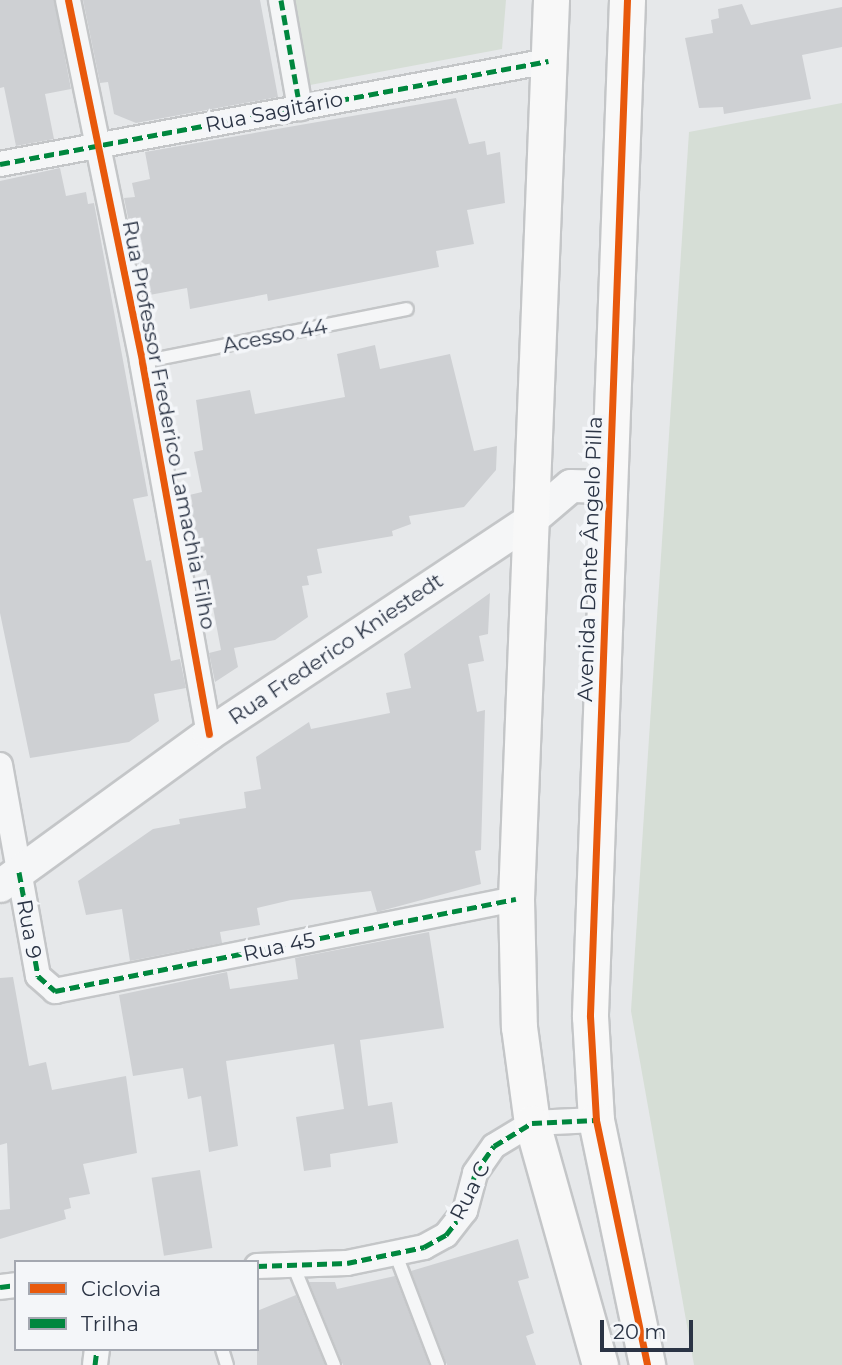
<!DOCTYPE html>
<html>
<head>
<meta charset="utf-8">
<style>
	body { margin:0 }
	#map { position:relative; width:842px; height:1365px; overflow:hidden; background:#e6e8ea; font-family:Montserrat,sans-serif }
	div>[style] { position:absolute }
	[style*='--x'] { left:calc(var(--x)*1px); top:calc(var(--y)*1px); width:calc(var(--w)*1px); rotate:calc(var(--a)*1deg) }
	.green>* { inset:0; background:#d6ded6 }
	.building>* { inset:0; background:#ced0d3; transform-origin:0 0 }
	.roads { filter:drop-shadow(2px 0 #c4c6c8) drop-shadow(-2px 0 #c4c6c8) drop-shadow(0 2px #c4c6c8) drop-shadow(0 -2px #c4c6c8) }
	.service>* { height:12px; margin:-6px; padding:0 6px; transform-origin:6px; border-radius:6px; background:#f5f6f7 }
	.minor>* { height:24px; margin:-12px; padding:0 12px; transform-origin:12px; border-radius:12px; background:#f5f6f7 }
	.tertiary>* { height:32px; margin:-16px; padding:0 16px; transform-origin:16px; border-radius:16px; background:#f5f6f7 }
	.secondary>* { height:35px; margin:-17.5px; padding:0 17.5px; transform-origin:17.5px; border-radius:17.5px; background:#f8f8f8 }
	.quiet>* { height:5px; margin-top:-2.5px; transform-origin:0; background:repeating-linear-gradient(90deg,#00873e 0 10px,transparent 0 15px) }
	.cycleway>* { height:7px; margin:-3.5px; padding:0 3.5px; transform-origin:3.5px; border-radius:3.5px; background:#e8590c }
	span { translate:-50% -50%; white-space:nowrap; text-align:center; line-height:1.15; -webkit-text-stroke:7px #f4f6f9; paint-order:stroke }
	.street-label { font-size:21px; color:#2b3445 }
	.legend { position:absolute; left:14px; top:1260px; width:245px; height:91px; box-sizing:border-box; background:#f4f6f9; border:2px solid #a4a8b1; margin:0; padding:9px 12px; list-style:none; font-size:21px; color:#2b3445 }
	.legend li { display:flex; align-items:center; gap:14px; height:35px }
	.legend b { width:35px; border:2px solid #a4a8b1 }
	.scale { position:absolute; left:600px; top:1320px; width:93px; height:32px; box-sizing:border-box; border:4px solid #2b3445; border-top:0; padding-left:9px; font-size:21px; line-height:24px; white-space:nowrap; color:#2b3445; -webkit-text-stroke:5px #f4f6f9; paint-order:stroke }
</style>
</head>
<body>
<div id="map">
	<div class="green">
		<div style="clip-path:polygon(294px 0,506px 0,502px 49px,310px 85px)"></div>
		<div style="clip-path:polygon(842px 103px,842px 1365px,694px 1365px,631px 1011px,689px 132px)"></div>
	</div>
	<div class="building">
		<div style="clip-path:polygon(0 0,54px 0,71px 89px,45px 94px,54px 139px,16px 146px,4px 87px,0 88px)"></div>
		<div style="clip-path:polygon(83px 0,260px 0,278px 97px,136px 123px,114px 114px,108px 82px,100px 83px)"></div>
		<div style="clip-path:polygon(742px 4px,751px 25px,842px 7px,842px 47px,802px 55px,811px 99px,724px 114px,723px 107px,699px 108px,685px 38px,713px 33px,711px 20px,719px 18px,718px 9px)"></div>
		<div style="clip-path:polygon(456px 98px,469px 144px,485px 141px,487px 155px,500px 152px,505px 203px,467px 210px,474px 244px,436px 251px,439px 267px,268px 301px,267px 294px,190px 309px,187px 288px,144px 296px,124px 198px,135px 197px,132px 183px,150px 179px,145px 152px)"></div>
		<div style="clip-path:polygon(60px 168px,66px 196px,86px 192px,88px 204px,94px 203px,148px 496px,133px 499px,146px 561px,151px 560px,171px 661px,180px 659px,186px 688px,154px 694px,159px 721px,129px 742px,30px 758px,0 613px,0 181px)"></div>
		<div style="clip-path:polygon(375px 345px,380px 369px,450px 354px,474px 451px,497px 446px,496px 470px,464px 507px,409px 516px,411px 524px,392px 531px,393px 536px,317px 549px,322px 573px,307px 576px,309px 585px,302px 586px,308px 617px,275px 640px,234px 648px,238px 667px,215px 682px,209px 653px,221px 650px,206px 570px,199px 572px,185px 496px,202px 492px,194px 452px,203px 450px,196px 400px,250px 390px,255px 414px,345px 397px,337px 354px)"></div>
		<div style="clip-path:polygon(490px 593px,488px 634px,479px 636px,484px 661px,468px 664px,477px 712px,485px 710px,481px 850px,475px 851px,481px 884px,377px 912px,371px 891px,291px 900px,257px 908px,260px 925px,220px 932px,222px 943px,130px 961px,122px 909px,86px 915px,78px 881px,153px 829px,180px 824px,179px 819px,246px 808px,244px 792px,261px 789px,256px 757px,309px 722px,311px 729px,390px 713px,386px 693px,411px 688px,404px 654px)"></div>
		<div style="clip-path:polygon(429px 932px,444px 1028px,360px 1040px,368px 1106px,392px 1102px,398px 1143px,330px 1154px,331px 1167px,304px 1171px,296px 1117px,344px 1109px,334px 1044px,226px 1061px,238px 1146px,209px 1152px,201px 1096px,188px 1099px,183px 1068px,133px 1076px,119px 995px,227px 972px,230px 989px,298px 979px,295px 958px)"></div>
		<div style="clip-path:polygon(13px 977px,29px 1066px,46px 1062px,52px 1090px,126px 1076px,137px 1153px,83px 1164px,90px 1194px,69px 1198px,71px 1208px,64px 1210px,66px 1219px,0 1239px,0 1210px,10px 1209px,7px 1143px,0 1145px,0 978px)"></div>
		<div style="left:200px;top:1170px;width:79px;height:49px;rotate:81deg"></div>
		<div style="clip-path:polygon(518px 1239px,529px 1278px,518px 1281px,534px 1333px,526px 1336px,536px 1365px,447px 1365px,411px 1271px)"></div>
		<div style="clip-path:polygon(395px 1276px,429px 1365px,343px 1365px,309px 1282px,335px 1282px,337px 1289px)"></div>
		<div style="clip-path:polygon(296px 1295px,325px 1365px,257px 1365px,257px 1311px)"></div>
	</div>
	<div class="roads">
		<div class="service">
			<div style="--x:142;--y:362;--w:270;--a:-11.3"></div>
			<div style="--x:396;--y:1255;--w:118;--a:69.1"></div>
			<div style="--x:293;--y:1265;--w:108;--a:67.7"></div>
			<div style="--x:222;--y:1349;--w:17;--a:73"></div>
		</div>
		<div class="minor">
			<div style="--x:68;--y:0;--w:369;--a:78.4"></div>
			<div style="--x:142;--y:362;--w:378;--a:79.8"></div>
			<div style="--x:281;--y:0;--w:110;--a:80"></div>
			<div style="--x:0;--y:164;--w:558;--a:-10.64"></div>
			<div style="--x:0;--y:765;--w:214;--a:79.8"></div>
			<div style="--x:38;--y:976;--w:23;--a:41"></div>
			<div style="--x:55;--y:991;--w:470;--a:-11.3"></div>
			<div style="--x:257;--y:1266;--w:90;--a:-1.9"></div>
			<div style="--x:347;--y:1263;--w:79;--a:-11.7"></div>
			<div style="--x:424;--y:1247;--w:25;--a:-29"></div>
			<div style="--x:446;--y:1235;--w:31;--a:-52"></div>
			<div style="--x:465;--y:1211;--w:39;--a:-75"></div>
			<div style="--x:475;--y:1173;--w:33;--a:-55"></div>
			<div style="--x:494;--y:1146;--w:44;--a:-31.2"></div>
			<div style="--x:532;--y:1123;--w:64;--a:-2.7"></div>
			<div style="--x:0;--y:1287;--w:16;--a:-7"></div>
			<div style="--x:95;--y:1365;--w:16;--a:-83"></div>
		</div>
		<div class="tertiary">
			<div style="--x:0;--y:886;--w:258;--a:-36"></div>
			<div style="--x:209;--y:734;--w:387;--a:-33.6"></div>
			<div style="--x:531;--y:520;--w:52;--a:-40.4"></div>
			<div style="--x:571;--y:486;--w:40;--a:1.4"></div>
		</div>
		<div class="secondary">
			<div style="--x:551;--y:0;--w:900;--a:92.23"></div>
			<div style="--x:516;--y:899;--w:128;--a:88.7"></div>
			<div style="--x:519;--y:1027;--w:97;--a:82.3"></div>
			<div style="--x:532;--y:1123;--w:251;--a:74.3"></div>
			<div style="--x:627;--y:0;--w:1017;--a:92.09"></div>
			<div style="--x:590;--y:1016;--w:104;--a:86.7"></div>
			<div style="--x:596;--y:1120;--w:250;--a:78.2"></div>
		</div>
	</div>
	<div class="quiet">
		<div style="--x:281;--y:0;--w:110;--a:80"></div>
		<div style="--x:0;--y:164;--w:558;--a:-10.64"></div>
		<div style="--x:19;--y:872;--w:106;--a:79.6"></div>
		<div style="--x:38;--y:976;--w:23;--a:41"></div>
		<div style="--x:55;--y:991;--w:470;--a:-11.3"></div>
		<div style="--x:257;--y:1266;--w:90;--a:-1.9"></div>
		<div style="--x:347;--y:1263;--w:79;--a:-11.7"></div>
		<div style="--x:424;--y:1247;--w:25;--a:-29"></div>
		<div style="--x:446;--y:1235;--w:31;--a:-52"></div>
		<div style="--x:465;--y:1211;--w:39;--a:-75"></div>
		<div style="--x:475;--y:1173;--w:33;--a:-55"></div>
		<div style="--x:494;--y:1146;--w:44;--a:-31.2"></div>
		<div style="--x:532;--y:1123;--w:64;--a:-2.7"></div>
		<div style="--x:0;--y:1287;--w:16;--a:-7"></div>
		<div style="--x:95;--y:1365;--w:16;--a:-83"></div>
	</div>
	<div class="cycleway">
		<div style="--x:68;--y:0;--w:369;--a:78.4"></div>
		<div style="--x:142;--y:362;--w:378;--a:79.8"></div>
		<div style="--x:627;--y:0;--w:1017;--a:92.09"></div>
		<div style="--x:590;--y:1016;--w:104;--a:86.7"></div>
		<div style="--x:596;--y:1120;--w:250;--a:78.2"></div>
	</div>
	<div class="street-label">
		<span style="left:274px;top:112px;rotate:-11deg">Rua Sagitário</span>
		<span style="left:275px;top:336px;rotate:-11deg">Acesso 44</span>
		<span style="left:169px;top:425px;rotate:79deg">Rua Professor Frederico Lamachia Filho</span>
		<span style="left:590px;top:559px;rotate:-88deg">Avenida Dante Ângelo Pilla</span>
		<span style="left:336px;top:649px;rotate:-34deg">Rua Frederico Kniestedt</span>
		<span style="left:29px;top:929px;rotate:80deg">Rua 9</span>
		<span style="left:279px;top:947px;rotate:-12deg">Rua 45</span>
		<span style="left:470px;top:1191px;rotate:-63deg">Rua C</span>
	</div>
	<ul class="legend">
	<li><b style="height:9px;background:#e8590c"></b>Ciclovia</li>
	<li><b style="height:9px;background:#00873e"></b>Trilha</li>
	</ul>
	<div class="scale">20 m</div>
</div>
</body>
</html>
